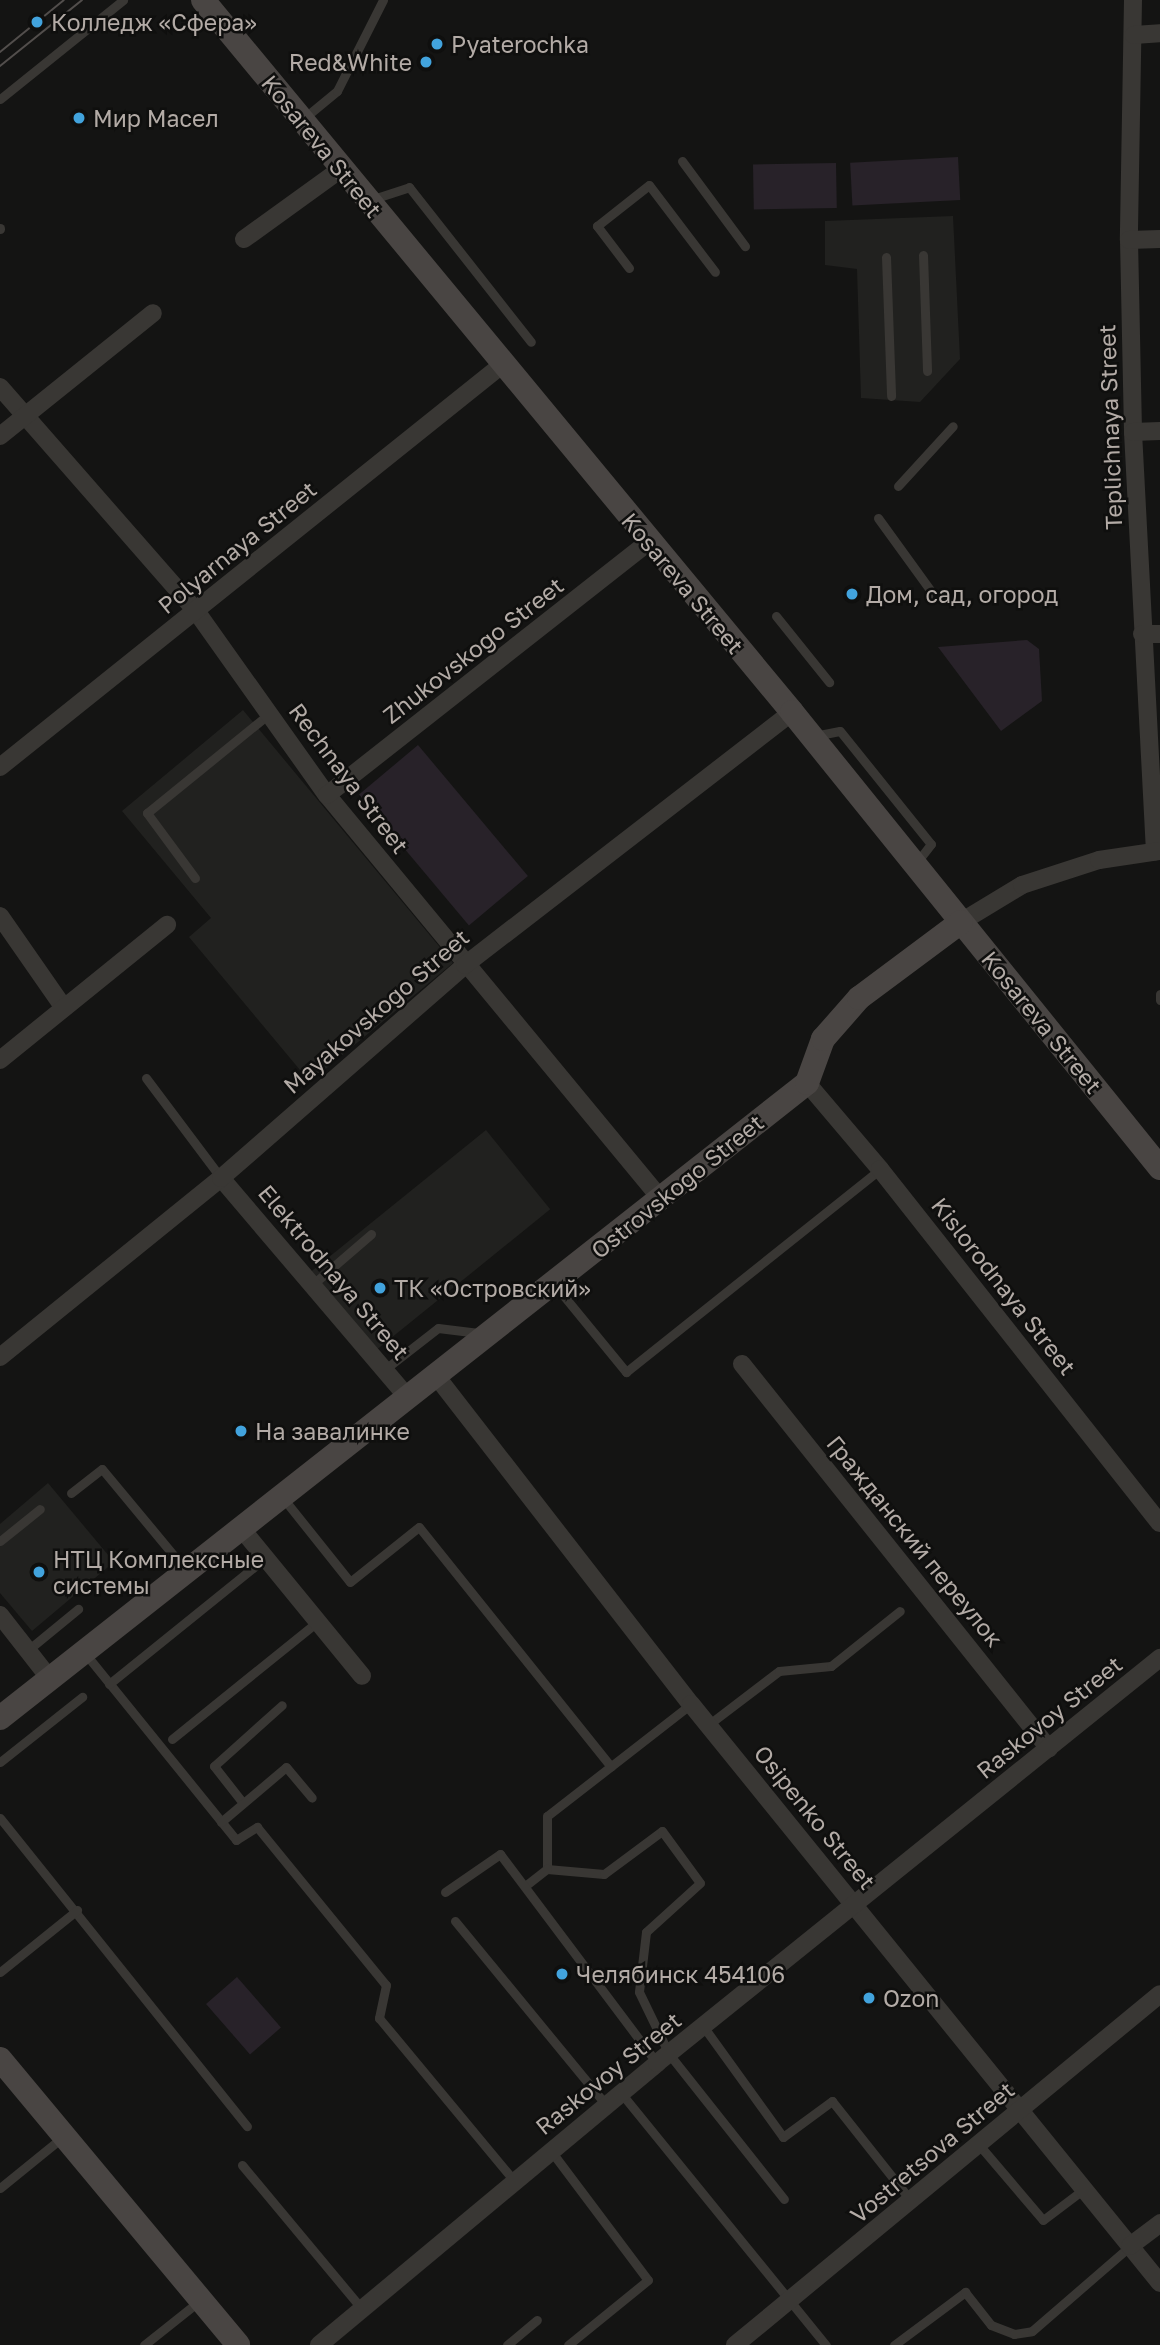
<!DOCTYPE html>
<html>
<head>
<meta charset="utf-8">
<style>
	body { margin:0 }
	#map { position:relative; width:1160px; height:2345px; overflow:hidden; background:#141413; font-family:"Golos Text",sans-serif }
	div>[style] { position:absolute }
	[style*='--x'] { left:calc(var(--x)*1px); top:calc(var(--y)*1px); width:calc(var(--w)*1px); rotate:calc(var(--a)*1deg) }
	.built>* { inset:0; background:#21211f; transform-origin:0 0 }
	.green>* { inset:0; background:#282229; transform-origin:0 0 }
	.lane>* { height:9px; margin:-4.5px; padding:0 4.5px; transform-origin:4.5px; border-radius:4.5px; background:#393734 }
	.street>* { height:18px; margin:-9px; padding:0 9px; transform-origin:9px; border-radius:9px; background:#393734 }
	.secondary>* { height:24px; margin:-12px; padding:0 12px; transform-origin:12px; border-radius:12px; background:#494543 }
	.tram>* { height:2px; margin:-1px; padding:0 1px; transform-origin:1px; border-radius:1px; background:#524e4c }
	.dots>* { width:19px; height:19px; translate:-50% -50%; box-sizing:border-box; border:4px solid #0f0f0e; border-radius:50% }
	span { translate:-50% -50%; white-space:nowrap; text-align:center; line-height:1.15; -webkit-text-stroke:5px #0f0f0e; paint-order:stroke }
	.poi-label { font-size:23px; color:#b3aba6 }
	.left { translate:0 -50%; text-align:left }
	.right { translate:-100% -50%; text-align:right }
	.street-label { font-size:23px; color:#b3aba6 }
</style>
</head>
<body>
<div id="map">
	<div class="built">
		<div style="clip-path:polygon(953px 216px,960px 359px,920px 402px,861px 398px,857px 269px,825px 265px,825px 221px)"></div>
		<div style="clip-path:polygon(243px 710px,453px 963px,310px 1082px,189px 937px,211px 918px,122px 811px)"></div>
		<div style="left:486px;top:1130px;width:102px;height:225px;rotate:51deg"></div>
		<div style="clip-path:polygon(48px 1483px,114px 1562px,32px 1631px,0 1593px,0 1524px)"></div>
	</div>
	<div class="green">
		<div style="left:958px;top:157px;width:43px;height:108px;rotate:87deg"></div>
		<div style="left:836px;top:163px;width:45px;height:83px;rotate:89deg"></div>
		<div style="clip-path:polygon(1027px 640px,1039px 649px,1042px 701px,1001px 731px,938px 647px)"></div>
		<div style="left:418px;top:745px;width:171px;height:77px;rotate:50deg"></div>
		<div style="left:237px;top:1977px;width:67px;height:41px;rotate:49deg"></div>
	</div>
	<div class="lane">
		<div style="--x:0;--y:99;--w:158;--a:-38.8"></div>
		<div style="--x:303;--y:119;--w:44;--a:-39.5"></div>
		<div style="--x:337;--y:91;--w:102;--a:-63.2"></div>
		<div style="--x:682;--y:161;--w:106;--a:53.5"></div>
		<div style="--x:373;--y:199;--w:38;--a:-18"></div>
		<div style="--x:409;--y:187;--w:197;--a:51.8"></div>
		<div style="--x:0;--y:228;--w:1;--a:90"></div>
		<div style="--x:923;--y:255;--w:116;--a:88"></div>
		<div style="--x:886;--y:257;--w:139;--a:87.9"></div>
		<div style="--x:629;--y:268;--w:53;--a:-127.3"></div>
		<div style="--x:597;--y:226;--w:66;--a:-38.3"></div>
		<div style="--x:649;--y:185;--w:109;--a:52.8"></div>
		<div style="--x:898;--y:486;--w:81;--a:-47.5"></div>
		<div style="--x:878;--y:518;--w:99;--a:54.1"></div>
		<div style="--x:776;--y:616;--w:85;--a:51.2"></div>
		<div style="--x:814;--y:736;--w:26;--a:-11"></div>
		<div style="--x:840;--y:731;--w:145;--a:51.2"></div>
		<div style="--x:931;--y:844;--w:24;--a:128"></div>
		<div style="--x:195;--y:878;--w:81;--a:-126.4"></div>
		<div style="--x:147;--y:813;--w:157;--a:-39.1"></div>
		<div style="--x:1160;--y:994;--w:6;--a:90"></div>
		<div style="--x:146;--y:1078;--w:125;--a:53.1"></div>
		<div style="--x:554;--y:1284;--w:114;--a:50.7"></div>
		<div style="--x:626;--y:1372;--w:325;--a:-38.6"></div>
		<div style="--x:312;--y:1285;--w:78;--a:-40.8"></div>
		<div style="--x:384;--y:1370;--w:68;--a:-37.9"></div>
		<div style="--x:438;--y:1328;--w:41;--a:7"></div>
		<div style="--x:71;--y:1493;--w:39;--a:-38"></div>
		<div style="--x:102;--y:1469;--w:131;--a:50.3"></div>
		<div style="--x:283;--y:1498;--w:107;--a:51.4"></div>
		<div style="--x:350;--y:1582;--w:88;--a:-38.6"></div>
		<div style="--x:419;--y:1527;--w:307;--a:51.3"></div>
		<div style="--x:0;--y:1541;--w:51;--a:-38.7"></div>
		<div style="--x:28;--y:1650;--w:65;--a:-39.4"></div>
		<div style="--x:84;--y:1652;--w:242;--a:51"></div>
		<div style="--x:236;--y:1840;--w:25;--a:-32"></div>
		<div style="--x:257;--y:1827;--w:204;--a:50.8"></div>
		<div style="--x:386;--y:1985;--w:34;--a:102"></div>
		<div style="--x:379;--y:2018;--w:213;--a:50.3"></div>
		<div style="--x:109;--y:1684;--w:201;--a:-38.9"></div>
		<div style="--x:691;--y:1704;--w:182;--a:142.1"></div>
		<div style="--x:547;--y:1816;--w:53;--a:90"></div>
		<div style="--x:547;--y:1869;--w:57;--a:5"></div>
		<div style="--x:604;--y:1874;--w:72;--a:-36.6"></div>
		<div style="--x:662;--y:1831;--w:64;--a:53.8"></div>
		<div style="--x:700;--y:1883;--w:73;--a:137.8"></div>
		<div style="--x:646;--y:1932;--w:60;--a:96.7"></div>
		<div style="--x:639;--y:1992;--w:69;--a:64.2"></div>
		<div style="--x:669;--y:2054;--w:185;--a:51.6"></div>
		<div style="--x:708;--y:1725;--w:89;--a:-37.3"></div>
		<div style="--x:779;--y:1671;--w:52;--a:-5.5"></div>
		<div style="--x:831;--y:1666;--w:88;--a:-38.6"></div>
		<div style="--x:172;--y:1739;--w:188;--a:-38.9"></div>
		<div style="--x:0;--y:1762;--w:105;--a:-38.4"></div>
		<div style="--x:243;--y:1803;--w:47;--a:-128.1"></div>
		<div style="--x:214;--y:1766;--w:91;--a:-41.9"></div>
		<div style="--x:0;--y:1818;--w:395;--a:51.3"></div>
		<div style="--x:221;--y:1822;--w:85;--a:-40.2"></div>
		<div style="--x:286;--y:1767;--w:40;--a:50"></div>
		<div style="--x:525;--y:1886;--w:28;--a:-38"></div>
		<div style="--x:445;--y:1892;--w:67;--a:-34.6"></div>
		<div style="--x:500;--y:1854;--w:261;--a:53.1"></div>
		<div style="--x:455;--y:1921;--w:238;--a:50.6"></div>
		<div style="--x:0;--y:1972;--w:99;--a:-38.8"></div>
		<div style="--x:703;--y:2026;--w:137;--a:54.2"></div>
		<div style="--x:783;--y:2137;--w:61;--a:-36.3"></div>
		<div style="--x:832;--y:2101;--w:129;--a:51.6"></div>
		<div style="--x:621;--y:2093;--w:325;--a:50.9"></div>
		<div style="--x:980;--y:2146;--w:97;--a:49.6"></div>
		<div style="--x:1043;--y:2220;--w:51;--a:-37.1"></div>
		<div style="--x:551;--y:2151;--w:161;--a:53.1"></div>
		<div style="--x:648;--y:2280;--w:103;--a:140.9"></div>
		<div style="--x:242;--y:2165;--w:187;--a:50.2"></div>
		<div style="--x:0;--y:2188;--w:82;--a:-39.1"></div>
		<div style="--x:144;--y:2345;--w:69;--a:-38.5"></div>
		<div style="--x:507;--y:2345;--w:39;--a:-40"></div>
		<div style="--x:894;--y:2345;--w:89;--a:-36.7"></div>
		<div style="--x:965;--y:2292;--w:42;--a:51.8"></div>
		<div style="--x:991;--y:2325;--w:25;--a:21"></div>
		<div style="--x:1014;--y:2334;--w:18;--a:-9"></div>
		<div style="--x:1032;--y:2331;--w:130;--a:-40.9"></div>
	</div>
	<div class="street">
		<div style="--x:1133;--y:0;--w:240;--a:91"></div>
		<div style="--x:1129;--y:240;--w:192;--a:88.8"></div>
		<div style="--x:1133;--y:432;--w:420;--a:87"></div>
		<div style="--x:1134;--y:35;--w:26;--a:-4"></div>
		<div style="--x:244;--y:239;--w:120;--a:-35.8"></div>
		<div style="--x:1129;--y:240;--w:31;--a:-2"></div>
		<div style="--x:0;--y:387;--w:298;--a:48.8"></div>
		<div style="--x:196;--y:611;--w:226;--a:54.6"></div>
		<div style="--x:327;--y:795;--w:524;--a:50.42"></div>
		<div style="--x:1133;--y:432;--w:27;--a:-2"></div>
		<div style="--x:0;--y:436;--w:196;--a:-38.8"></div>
		<div style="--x:1142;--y:634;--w:18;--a:0"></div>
		<div style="--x:0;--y:767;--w:645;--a:-38.7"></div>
		<div style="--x:327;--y:795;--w:409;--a:-38.2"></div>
		<div style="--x:0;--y:916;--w:112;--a:55.2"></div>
		<div style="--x:961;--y:922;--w:71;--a:-31.2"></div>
		<div style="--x:1022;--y:885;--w:81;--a:-18"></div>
		<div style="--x:1099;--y:860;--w:62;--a:-8.4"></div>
		<div style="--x:0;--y:1060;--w:215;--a:-39"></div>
		<div style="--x:807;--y:1083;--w:113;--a:49.7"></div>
		<div style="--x:880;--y:1169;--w:451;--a:51.7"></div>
		<div style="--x:221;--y:1178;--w:290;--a:49.6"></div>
		<div style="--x:0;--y:1357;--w:284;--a:-39"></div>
		<div style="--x:221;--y:1178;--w:324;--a:-41.1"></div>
		<div style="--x:465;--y:965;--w:413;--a:-37.7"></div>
		<div style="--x:742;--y:1364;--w:492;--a:51.4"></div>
		<div style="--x:437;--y:1377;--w:414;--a:52.2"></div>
		<div style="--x:691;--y:1704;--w:745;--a:50.99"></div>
		<div style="--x:241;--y:1528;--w:191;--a:50.7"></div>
		<div style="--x:0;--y:1615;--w:81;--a:52"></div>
		<div style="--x:1130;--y:2246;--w:38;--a:-37"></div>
		<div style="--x:319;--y:2345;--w:440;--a:-39.8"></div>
		<div style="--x:657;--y:2063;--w:646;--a:-38.84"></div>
		<div style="--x:735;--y:2345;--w:551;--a:-39.55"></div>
	</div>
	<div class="secondary">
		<div style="--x:203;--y:0;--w:924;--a:50.4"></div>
		<div style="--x:792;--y:712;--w:586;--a:51.1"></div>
		<div style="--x:0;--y:1718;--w:1027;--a:-38.2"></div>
		<div style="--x:807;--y:1083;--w:47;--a:-70"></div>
		<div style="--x:823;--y:1039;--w:55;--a:-48.7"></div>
		<div style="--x:859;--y:998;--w:127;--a:-36.7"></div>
		<div style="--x:0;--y:2059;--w:372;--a:50.2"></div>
	</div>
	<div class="tram">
		<div style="--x:0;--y:52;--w:82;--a:-39.1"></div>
		<div style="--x:0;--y:66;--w:105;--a:-38.8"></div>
	</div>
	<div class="dots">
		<div style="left:37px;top:22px;background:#42a3dd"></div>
		<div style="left:437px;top:44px;background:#42a3dd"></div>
		<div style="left:426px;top:62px;background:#42a3dd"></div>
		<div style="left:79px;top:118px;background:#42a3dd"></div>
		<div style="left:852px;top:594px;background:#42a3dd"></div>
		<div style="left:380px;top:1288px;background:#42a3dd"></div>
		<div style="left:241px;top:1431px;background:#42a3dd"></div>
		<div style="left:39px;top:1572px;background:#42a3dd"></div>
		<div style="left:562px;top:1974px;background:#42a3dd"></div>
		<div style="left:869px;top:1998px;background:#42a3dd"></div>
	</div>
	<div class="poi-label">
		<span class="left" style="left:51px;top:22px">Колледж «Сфера»</span>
		<span class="left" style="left:451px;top:44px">Pyaterochka</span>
		<span class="right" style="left:412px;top:62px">Red&amp;White</span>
		<span class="left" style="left:93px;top:118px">Мир Масел</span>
		<span class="left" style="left:866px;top:594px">Дом, сад, огород</span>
		<span class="left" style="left:394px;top:1288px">ТК «Островский»</span>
		<span class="left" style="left:255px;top:1431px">На завалинке</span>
		<span class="left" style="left:53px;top:1572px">НТЦ Комплексные<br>системы</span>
		<span class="left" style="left:576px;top:1974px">Челябинск 454106</span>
		<span class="left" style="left:883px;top:1998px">Ozon</span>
	</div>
	<div class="street-label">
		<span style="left:322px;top:146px;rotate:51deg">Kosareva Street</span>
		<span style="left:1110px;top:427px;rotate:-92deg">Teplichnaya Street</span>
		<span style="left:237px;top:547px;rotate:-39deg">Polyarnaya Street</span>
		<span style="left:683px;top:583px;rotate:50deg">Kosareva Street</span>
		<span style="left:473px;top:650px;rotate:-38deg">Zhukovskogo Street</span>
		<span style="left:349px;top:778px;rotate:53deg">Rechnaya Street</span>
		<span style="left:376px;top:1011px;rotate:-41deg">Mayakovskogo Street</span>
		<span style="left:1042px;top:1022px;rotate:51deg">Kosareva Street</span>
		<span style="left:677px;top:1186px;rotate:-39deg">Ostrovskogo Street</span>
		<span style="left:334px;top:1272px;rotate:50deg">Elektrodnaya Street</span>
		<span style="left:1004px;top:1286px;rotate:52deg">Kislorodnaya Street</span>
		<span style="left:915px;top:1541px;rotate:51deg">Гражданский переулок</span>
		<span style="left:1049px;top:1717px;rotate:-39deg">Raskovoy Street</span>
		<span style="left:815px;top:1817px;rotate:51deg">Osipenko Street</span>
		<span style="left:608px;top:2073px;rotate:-39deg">Raskovoy Street</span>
		<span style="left:932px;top:2152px;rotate:-40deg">Vostretsova Street</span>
	</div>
</div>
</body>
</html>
